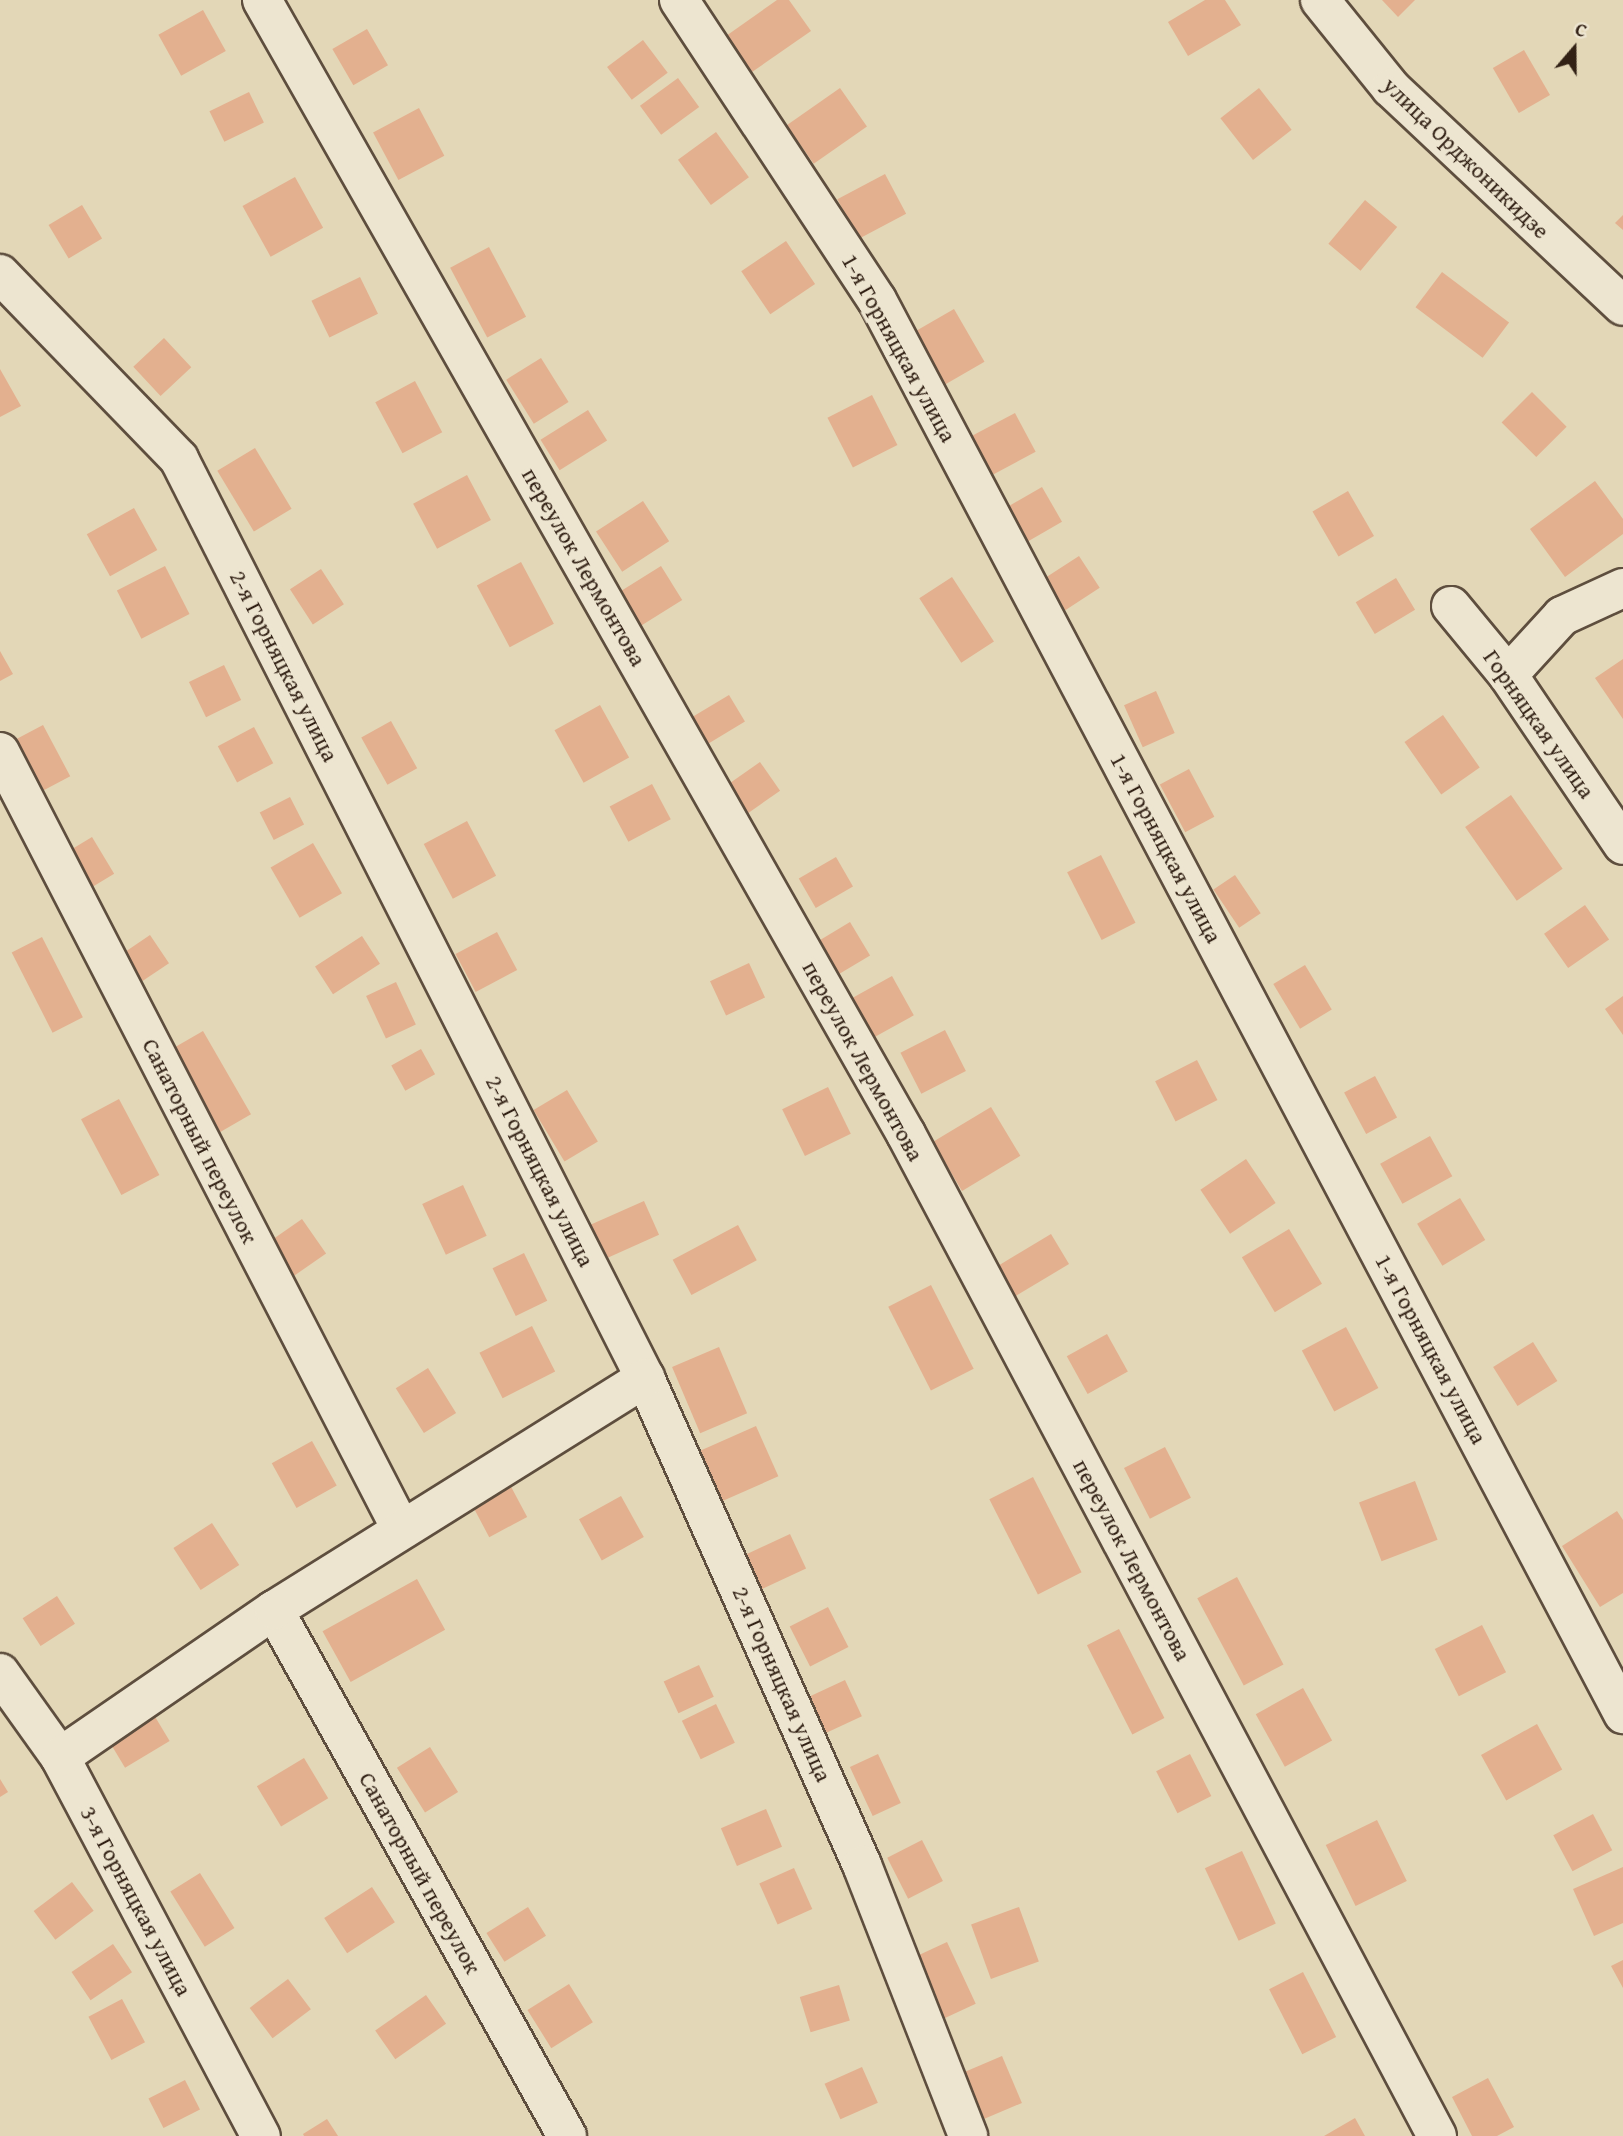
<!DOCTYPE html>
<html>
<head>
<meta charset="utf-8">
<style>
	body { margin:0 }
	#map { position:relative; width:1623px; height:2136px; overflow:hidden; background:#e3d7b7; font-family:"Gentium Book Plus",serif }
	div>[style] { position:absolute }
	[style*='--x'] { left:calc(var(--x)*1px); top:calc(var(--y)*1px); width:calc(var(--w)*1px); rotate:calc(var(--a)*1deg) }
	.building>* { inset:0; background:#e3b08f; transform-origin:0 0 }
	.roads { filter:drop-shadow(2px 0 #5e4e3e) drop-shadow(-2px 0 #5e4e3e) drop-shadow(0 2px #5e4e3e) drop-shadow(0 -2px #5e4e3e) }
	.minor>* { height:38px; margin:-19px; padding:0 19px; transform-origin:19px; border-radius:19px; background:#ede5d0 }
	span { translate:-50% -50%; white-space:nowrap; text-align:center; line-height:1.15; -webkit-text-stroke:7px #ede5d0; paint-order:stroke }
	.street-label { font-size:23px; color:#322115 }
	.north { position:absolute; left:1539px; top:14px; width:70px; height:70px; -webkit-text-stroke:5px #ede5d0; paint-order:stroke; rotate:20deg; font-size:19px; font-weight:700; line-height:28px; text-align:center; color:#322115 }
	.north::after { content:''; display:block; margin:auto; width:24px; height:32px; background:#322115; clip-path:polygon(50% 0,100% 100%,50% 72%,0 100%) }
</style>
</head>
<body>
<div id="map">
	<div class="building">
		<div style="clip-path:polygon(777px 0,789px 0,811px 31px,752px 72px,726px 36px)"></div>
		<div style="clip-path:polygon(1205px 0,1225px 0,1241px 25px,1188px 56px,1168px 22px)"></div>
		<div style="clip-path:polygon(1382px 0,1415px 0,1398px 17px)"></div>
		<div style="left:203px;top:10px;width:47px;height:51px;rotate:61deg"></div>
		<div style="left:367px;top:29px;width:42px;height:40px;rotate:60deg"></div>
		<div style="left:643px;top:40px;width:41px;height:45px;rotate:53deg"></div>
		<div style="left:1524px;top:50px;width:52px;height:36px;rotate:60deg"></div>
		<div style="left:678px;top:78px;width:36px;height:47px;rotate:54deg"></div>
		<div style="left:840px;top:88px;width:47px;height:65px;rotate:55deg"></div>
		<div style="left:1259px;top:88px;width:53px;height:49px;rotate:52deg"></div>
		<div style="left:249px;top:92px;width:34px;height:44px;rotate:64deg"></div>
		<div style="left:419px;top:108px;width:54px;height:52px;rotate:62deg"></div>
		<div style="left:716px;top:132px;width:56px;height:47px;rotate:54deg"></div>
		<div style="left:885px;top:174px;width:45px;height:54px;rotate:62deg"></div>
		<div style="left:295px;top:177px;width:58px;height:60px;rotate:61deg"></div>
		<div style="left:1365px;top:200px;width:42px;height:57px;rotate:40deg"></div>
		<div style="left:82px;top:205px;width:39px;height:39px;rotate:59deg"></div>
		<div style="clip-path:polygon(1623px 215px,1623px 230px,1615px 223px)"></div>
		<div style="left:786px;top:241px;width:52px;height:54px;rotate:56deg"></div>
		<div style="left:489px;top:247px;width:79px;height:44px;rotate:62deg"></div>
		<div style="left:1442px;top:272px;width:84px;height:44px;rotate:37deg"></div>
		<div style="left:360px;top:277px;width:41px;height:54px;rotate:64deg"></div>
		<div style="left:954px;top:309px;width:61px;height:50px;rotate:60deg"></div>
		<div style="left:164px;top:338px;width:40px;height:42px;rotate:47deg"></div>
		<div style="left:541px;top:358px;width:52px;height:41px;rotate:58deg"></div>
		<div style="clip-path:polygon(0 369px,21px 406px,0 417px)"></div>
		<div style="left:415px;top:381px;width:58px;height:45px;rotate:62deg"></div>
		<div style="left:1532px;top:392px;width:49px;height:43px;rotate:45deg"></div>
		<div style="left:872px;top:395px;width:56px;height:50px;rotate:63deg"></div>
		<div style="left:588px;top:410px;width:36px;height:56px;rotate:58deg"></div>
		<div style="left:1015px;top:413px;width:44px;height:56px;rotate:62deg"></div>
		<div style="left:255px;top:448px;width:71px;height:44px;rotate:59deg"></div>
		<div style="left:467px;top:475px;width:51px;height:61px;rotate:62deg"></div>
		<div style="clip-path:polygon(1595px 481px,1623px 519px,1623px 534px,1565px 577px,1530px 529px)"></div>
		<div style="left:1042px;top:487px;width:40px;height:47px;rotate:60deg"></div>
		<div style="left:1348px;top:491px;width:52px;height:41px;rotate:60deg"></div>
		<div style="left:643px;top:501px;width:48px;height:56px;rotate:57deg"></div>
		<div style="left:134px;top:508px;width:48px;height:54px;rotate:61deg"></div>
		<div style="left:1079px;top:556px;width:38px;height:47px;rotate:57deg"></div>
		<div style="left:521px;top:562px;width:70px;height:50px;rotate:62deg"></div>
		<div style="left:165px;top:566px;width:54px;height:54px;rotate:63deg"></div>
		<div style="left:661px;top:566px;width:40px;height:59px;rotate:58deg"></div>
		<div style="left:321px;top:569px;width:42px;height:37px;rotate:57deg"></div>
		<div style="left:952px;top:577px;width:77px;height:39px;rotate:57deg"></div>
		<div style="left:1396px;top:578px;width:37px;height:47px;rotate:59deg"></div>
		<div style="clip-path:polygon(0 651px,13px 674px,0 681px)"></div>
		<div style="clip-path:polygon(1623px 659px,1623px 719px,1595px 678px)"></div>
		<div style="left:224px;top:665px;width:39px;height:39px;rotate:64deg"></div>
		<div style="left:1156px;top:691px;width:46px;height:35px;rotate:66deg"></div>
		<div style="left:729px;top:695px;width:31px;height:56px;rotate:59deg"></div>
		<div style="left:600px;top:705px;width:60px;height:52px;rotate:61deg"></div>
		<div style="left:1443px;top:715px;width:64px;height:47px;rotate:55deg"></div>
		<div style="left:391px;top:721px;width:54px;height:34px;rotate:61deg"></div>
		<div style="left:43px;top:725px;width:58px;height:30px;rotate:62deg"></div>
		<div style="left:254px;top:727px;width:41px;height:41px;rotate:62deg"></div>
		<div style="left:760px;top:762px;width:35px;height:47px;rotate:55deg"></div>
		<div style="left:1189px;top:769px;width:54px;height:33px;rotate:62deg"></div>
		<div style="left:652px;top:784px;width:40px;height:48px;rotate:62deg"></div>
		<div style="left:1511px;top:795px;width:90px;height:56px;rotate:55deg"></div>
		<div style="left:290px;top:797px;width:31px;height:34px;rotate:63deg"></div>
		<div style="left:467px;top:821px;width:62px;height:49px;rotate:62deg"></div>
		<div style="left:92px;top:837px;width:43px;height:27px;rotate:59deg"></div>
		<div style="left:313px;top:843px;width:58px;height:49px;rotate:60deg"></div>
		<div style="left:1101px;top:855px;width:76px;height:38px;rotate:63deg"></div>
		<div style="left:836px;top:857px;width:34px;height:43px;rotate:60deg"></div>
		<div style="left:1235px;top:875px;width:46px;height:26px;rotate:56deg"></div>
		<div style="left:1585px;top:905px;width:42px;height:50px;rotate:55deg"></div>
		<div style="left:850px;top:922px;width:39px;height:45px;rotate:59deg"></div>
		<div style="left:497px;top:932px;width:43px;height:47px;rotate:62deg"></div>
		<div style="left:150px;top:935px;width:34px;height:32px;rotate:56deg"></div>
		<div style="left:362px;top:936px;width:33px;height:56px;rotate:57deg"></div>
		<div style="left:42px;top:937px;width:90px;height:34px;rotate:63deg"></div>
		<div style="left:749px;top:963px;width:38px;height:43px;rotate:65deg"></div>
		<div style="left:1305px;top:965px;width:52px;height:37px;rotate:59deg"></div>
		<div style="left:892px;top:976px;width:45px;height:50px;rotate:61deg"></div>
		<div style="left:396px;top:982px;width:47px;height:33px;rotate:65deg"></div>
		<div style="clip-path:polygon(1623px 996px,1623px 1035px,1605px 1009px)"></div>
		<div style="left:945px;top:1030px;width:46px;height:50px;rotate:63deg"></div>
		<div style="left:203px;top:1031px;width:96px;height:37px;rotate:60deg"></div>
		<div style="left:421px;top:1049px;width:29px;height:34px;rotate:61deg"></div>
		<div style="left:1197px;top:1060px;width:45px;height:47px;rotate:63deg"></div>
		<div style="left:1375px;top:1076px;width:47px;height:35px;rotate:62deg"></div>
		<div style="left:828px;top:1087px;width:52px;height:51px;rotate:64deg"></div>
		<div style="left:567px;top:1090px;width:60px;height:39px;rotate:59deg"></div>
		<div style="left:119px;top:1099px;width:86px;height:43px;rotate:62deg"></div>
		<div style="left:991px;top:1107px;width:57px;height:68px;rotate:59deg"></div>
		<div style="left:1430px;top:1136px;width:46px;height:57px;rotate:61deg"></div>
		<div style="left:1246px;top:1159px;width:53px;height:55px;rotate:56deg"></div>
		<div style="left:463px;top:1185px;width:56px;height:45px;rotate:65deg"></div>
		<div style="left:1460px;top:1198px;width:49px;height:50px;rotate:59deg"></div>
		<div style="left:644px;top:1201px;width:37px;height:58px;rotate:66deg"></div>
		<div style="left:302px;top:1219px;width:42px;height:39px;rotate:55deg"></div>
		<div style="left:738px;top:1225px;width:40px;height:74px;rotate:62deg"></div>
		<div style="left:1289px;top:1229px;width:64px;height:55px;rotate:59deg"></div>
		<div style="left:1051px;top:1234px;width:35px;height:66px;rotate:59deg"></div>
		<div style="left:524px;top:1253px;width:53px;height:35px;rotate:64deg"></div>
		<div style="left:931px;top:1285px;width:94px;height:48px;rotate:63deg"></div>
		<div style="left:532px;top:1326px;width:51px;height:59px;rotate:63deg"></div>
		<div style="left:1346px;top:1327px;width:69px;height:50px;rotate:62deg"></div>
		<div style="left:1107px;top:1334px;width:43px;height:46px;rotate:61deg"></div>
		<div style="left:1533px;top:1342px;width:46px;height:47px;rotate:58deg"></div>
		<div style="left:719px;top:1347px;width:72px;height:51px;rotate:67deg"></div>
		<div style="left:428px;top:1368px;width:53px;height:38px;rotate:58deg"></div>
		<div style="left:756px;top:1426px;width:55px;height:63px;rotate:66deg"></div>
		<div style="left:312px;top:1441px;width:51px;height:46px;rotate:61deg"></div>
		<div style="left:1165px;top:1447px;width:57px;height:46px;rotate:63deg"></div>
		<div style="left:1033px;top:1477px;width:107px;height:49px;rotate:63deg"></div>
		<div style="left:507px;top:1479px;width:43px;height:43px;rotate:62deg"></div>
		<div style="left:1415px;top:1481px;width:63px;height:60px;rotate:69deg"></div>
		<div style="left:621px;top:1496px;width:47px;height:48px;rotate:61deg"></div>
		<div style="clip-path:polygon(1617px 1511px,1623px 1520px,1623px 1593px,1600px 1607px,1562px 1546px)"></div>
		<div style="left:212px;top:1523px;width:50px;height:46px;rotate:57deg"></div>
		<div style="left:790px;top:1534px;width:38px;height:51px;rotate:65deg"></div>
		<div style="left:1237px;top:1577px;width:99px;height:45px;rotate:62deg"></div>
		<div style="left:417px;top:1579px;width:58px;height:108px;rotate:61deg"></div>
		<div style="left:57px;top:1596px;width:33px;height:41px;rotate:57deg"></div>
		<div style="left:828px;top:1607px;width:45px;height:43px;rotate:63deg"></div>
		<div style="left:1482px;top:1625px;width:53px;height:53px;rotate:63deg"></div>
		<div style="left:1119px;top:1629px;width:100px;height:36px;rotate:63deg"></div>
		<div style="left:699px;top:1665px;width:35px;height:39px;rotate:65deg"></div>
		<div style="left:845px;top:1680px;width:40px;height:48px;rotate:65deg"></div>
		<div style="left:1303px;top:1688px;width:60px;height:54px;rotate:61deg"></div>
		<div style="left:716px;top:1704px;width:43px;height:38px;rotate:64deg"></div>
		<div style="left:148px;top:1705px;width:42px;height:52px;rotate:59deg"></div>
		<div style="left:1537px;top:1724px;width:52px;height:64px;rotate:61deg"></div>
		<div style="left:430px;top:1747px;width:53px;height:39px;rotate:58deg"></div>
		<div style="left:878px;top:1754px;width:54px;height:31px;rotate:65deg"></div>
		<div style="left:1190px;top:1754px;width:47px;height:38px;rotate:63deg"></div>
		<div style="left:304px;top:1758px;width:47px;height:55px;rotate:59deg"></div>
		<div style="clip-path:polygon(0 1779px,8px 1792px,0 1797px)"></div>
		<div style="left:766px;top:1809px;width:41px;height:49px;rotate:67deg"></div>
		<div style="left:1593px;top:1814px;width:41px;height:45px;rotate:62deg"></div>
		<div style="left:1377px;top:1820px;width:68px;height:57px;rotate:64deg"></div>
		<div style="left:922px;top:1840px;width:46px;height:39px;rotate:63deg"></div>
		<div style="left:1242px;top:1851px;width:80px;height:41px;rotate:65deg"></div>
		<div style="clip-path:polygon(1623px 1867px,1623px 1923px,1594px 1936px,1573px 1889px)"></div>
		<div style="left:794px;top:1868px;width:45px;height:38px;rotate:66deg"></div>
		<div style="left:200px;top:1873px;width:65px;height:35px;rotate:58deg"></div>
		<div style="left:72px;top:1882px;width:36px;height:48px;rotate:53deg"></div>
		<div style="left:372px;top:1887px;width:42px;height:57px;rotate:57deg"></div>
		<div style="left:528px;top:1907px;width:34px;height:49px;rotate:58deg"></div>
		<div style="left:1019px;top:1907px;width:58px;height:51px;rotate:70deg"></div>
		<div style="left:947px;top:1942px;width:68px;height:41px;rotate:65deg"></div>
		<div style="left:113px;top:1944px;width:34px;height:50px;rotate:56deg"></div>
		<div style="clip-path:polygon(1623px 1960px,1623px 1988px,1611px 1966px)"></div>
		<div style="left:1303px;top:1972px;width:73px;height:38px;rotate:63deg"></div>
		<div style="left:288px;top:1979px;width:38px;height:48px;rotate:53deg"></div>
		<div style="left:569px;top:1984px;width:45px;height:49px;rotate:58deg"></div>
		<div style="left:839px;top:1985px;width:37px;height:41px;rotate:73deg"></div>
		<div style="left:426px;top:1995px;width:35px;height:62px;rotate:55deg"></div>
		<div style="left:122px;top:1999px;width:49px;height:38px;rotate:62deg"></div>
		<div style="left:1002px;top:2056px;width:51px;height:49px;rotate:67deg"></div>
		<div style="left:862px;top:2067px;width:39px;height:41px;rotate:66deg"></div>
		<div style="clip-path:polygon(1488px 2078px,1514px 2127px,1497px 2136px,1472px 2136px,1452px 2097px)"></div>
		<div style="left:185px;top:2080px;width:33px;height:41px;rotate:63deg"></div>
		<div style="clip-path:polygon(1355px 2118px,1365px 2136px,1324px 2136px)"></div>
		<div style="clip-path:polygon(327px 2119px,338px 2136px,304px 2136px,303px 2134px)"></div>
	</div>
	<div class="roads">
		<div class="minor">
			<div style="--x:262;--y:0;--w:1304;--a:60.41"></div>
			<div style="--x:906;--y:1134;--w:1134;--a:62.08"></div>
			<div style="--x:679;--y:0;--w:359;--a:56.6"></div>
			<div style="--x:877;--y:300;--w:1599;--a:62.18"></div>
			<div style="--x:1320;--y:0;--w:113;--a:51.1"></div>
			<div style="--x:1391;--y:88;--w:318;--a:43.2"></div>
			<div style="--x:0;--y:274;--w:257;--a:45.9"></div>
			<div style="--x:179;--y:459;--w:1030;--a:63.11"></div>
			<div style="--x:645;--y:1378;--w:533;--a:65.98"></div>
			<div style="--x:862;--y:1865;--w:291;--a:68.6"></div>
			<div style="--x:1451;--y:606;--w:89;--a:50.4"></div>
			<div style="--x:1508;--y:675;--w:205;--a:55.9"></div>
			<div style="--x:1508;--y:675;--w:80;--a:-47.5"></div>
			<div style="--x:1562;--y:616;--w:67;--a:-24.7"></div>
			<div style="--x:0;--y:752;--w:874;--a:62.7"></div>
			<div style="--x:274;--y:1610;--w:602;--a:60.88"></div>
			<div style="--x:0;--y:1673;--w:103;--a:54.5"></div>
			<div style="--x:60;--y:1757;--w:429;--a:62.1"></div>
			<div style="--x:60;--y:1757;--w:260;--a:-34.5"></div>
			<div style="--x:274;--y:1610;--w:438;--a:-32"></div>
		</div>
	</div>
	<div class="street-label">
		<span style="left:1466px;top:158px;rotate:44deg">улица Орджоникидзе</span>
		<span style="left:899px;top:348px;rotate:61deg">1-я Горняцкая улица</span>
		<span style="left:584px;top:567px;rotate:60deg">переулок Лермонтова</span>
		<span style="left:284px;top:666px;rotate:63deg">2-я Горняцкая улица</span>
		<span style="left:1539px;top:724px;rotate:55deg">Горняцкая улица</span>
		<span style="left:1166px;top:848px;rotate:62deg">1-я Горняцкая улица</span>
		<span style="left:863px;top:1061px;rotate:61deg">переулок Лермонтова</span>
		<span style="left:200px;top:1141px;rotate:63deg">Санаторный переулок</span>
		<span style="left:540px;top:1171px;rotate:63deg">2-я Горняцкая улица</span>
		<span style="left:1431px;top:1349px;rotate:62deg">1-я Горняцкая улица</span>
		<span style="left:1132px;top:1560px;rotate:62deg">переулок Лермонтова</span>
		<span style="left:782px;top:1684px;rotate:66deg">2-я Горняцкая улица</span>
		<span style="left:420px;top:1873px;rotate:61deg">Санаторный переулок</span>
		<span style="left:136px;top:1901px;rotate:62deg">3-я Горняцкая улица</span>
	</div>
	<div class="north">С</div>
</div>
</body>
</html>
